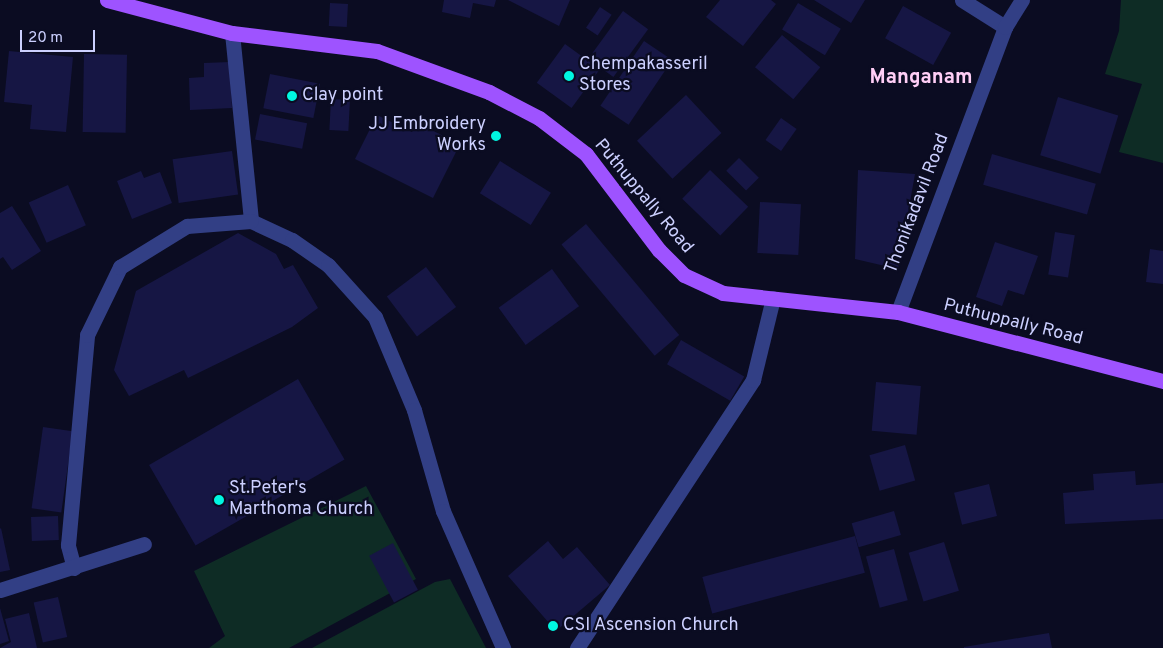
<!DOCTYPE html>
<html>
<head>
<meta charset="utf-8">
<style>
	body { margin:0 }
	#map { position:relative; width:1163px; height:648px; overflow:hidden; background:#0b0c22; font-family:Overpass,sans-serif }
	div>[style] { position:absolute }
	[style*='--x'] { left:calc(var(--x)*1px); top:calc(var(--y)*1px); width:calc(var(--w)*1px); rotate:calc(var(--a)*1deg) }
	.green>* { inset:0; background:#0e2c25 }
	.building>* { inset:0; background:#161644; transform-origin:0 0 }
	.minor>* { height:15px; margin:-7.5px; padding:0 7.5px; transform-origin:7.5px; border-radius:7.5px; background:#323f85 }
	.major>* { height:15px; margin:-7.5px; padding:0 7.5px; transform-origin:7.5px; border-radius:7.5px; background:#9e53ff }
	.dots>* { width:14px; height:14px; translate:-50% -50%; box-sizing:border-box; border:2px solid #0b0c22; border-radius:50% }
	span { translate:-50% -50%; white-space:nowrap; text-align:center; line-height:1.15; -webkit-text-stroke:4.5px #0b0c22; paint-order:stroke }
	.poi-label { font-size:18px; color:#ccd0ff }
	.left { translate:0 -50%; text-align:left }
	.right { translate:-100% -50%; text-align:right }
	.street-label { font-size:18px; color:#ccd0ff }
	.quarter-label { font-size:20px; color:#ffcef6; font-weight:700 }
	.scale { position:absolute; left:20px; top:30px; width:75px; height:22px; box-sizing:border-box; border:2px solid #ccd0ff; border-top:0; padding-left:6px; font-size:15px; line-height:18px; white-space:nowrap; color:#ccd0ff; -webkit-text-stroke:4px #0b0c22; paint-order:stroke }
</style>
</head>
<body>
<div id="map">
	<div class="green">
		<div style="clip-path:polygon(1121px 0,1163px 0,1163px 163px,1119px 152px,1142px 84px,1105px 74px,1119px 31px)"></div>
		<div style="clip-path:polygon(366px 486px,416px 579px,289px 648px,209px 648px,225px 636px,194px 571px)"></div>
		<div style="clip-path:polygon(450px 579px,486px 648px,312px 648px,435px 582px)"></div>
	</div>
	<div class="building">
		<div style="clip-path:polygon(444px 0,496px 0,494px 7px,473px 3px,470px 18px,442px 12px)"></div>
		<div style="clip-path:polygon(508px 0,570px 0,559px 26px)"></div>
		<div style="clip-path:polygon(720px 0,771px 0,776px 4px,743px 46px,706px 17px)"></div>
		<div style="clip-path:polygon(814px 0,865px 0,851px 23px)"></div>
		<div style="left:330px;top:3px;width:18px;height:23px;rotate:3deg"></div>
		<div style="left:798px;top:3px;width:50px;height:31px;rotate:31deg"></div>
		<div style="left:903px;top:6px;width:55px;height:37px;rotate:29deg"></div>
		<div style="left:600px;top:7px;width:14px;height:25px;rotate:34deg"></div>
		<div style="left:623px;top:11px;width:31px;height:59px;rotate:36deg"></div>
		<div style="left:782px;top:35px;width:50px;height:42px;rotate:40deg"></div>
		<div style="left:644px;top:41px;width:34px;height:78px;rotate:34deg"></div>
		<div style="left:565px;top:44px;width:43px;height:48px;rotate:36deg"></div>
		<div style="clip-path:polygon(9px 51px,73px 57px,66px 132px,30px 129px,32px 105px,4px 102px)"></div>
		<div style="left:84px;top:54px;width:43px;height:78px;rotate:1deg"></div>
		<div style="clip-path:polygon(230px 62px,232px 108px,190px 110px,189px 78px,204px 77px,204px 63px)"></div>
		<div style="left:270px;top:74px;width:51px;height:35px;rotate:11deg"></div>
		<div style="left:686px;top:95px;width:52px;height:67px;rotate:47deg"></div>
		<div style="left:1058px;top:97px;width:63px;height:61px;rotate:17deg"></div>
		<div style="left:331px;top:99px;width:19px;height:31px;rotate:3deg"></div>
		<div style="left:260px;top:114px;width:48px;height:26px;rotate:11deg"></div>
		<div style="clip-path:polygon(377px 115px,412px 132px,417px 123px,460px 144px,433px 198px,355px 159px)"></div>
		<div style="left:781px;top:118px;width:19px;height:27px;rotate:35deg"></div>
		<div style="left:232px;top:151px;width:44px;height:60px;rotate:82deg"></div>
		<div style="left:992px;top:154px;width:108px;height:32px;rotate:16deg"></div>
		<div style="left:739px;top:158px;width:28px;height:18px;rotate:45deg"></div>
		<div style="left:500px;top:161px;width:60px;height:38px;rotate:32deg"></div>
		<div style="left:710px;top:170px;width:53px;height:40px;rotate:44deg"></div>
		<div style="clip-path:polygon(858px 170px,915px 174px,898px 269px,855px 259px)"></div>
		<div style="clip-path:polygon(141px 171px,144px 178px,160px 172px,172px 203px,132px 219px,117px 181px)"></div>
		<div style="left:68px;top:185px;width:44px;height:43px;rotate:66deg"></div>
		<div style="left:760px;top:202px;width:41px;height:51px;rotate:3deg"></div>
		<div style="clip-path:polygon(12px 206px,41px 251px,12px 270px,3px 257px,0 259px,0 213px)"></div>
		<div style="left:586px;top:224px;width:145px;height:32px;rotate:50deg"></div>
		<div style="left:1055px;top:232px;width:20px;height:43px;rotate:9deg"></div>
		<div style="clip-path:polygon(238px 233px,276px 254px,284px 269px,293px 265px,318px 308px,292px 327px,188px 378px,184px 370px,129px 396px,114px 370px,136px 291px)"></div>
		<div style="clip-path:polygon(995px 242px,1038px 256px,1024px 295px,1008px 290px,1002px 306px,976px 297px)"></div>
		<div style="clip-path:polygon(1150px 249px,1163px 251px,1163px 284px,1146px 282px)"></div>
		<div style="left:426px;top:267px;width:50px;height:49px;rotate:53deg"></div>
		<div style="left:552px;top:269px;width:46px;height:66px;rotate:54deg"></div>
		<div style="left:681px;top:340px;width:73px;height:28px;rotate:30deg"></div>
		<div style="left:298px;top:379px;width:93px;height:172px;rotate:60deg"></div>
		<div style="left:876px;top:382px;width:45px;height:49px;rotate:5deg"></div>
		<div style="left:43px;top:427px;width:30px;height:82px;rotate:8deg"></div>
		<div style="left:905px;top:445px;width:37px;height:37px;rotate:74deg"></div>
		<div style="clip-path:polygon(1135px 471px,1136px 485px,1163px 483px,1163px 519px,1065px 524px,1063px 493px,1094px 490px,1093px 474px)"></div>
		<div style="left:989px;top:484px;width:33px;height:36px;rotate:76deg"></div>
		<div style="left:894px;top:511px;width:25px;height:44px;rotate:74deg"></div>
		<div style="left:58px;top:516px;width:24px;height:27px;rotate:88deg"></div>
		<div style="clip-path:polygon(1px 528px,10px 570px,0 572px,0 529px)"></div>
		<div style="left:855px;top:536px;width:38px;height:158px;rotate:75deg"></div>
		<div style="clip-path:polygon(548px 541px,563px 559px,577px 547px,610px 585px,556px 631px,508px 576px)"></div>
		<div style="left:944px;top:542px;width:51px;height:37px;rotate:73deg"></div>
		<div style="left:393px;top:543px;width:53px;height:27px;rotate:62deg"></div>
		<div style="left:894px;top:549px;width:53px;height:29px;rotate:75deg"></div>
		<div style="left:58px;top:597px;width:41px;height:25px;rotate:77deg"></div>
		<div style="clip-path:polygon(0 608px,9px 641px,0 644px)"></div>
		<div style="clip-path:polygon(29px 613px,37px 648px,0 648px,11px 642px,5px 619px)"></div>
		<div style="clip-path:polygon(1049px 633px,1052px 648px,964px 648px,964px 647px)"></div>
	</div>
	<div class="minor">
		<div style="--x:962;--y:0;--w:51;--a:32.1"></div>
		<div style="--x:232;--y:33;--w:189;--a:84.2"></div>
		<div style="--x:251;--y:221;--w:45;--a:24.9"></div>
		<div style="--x:292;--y:240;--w:44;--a:34.8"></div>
		<div style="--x:328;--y:265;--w:70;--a:47.9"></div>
		<div style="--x:375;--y:317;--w:101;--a:67.2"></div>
		<div style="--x:414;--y:410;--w:105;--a:74"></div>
		<div style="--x:443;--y:511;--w:150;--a:66.3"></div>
		<div style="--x:898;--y:312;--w:304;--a:-69.4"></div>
		<div style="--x:1005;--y:27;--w:32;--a:-58"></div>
		<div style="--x:74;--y:568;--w:24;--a:-105"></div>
		<div style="--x:68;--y:545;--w:211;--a:-84.8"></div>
		<div style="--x:87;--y:335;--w:76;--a:-64.1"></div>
		<div style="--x:120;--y:267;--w:79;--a:-31.5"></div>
		<div style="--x:187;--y:226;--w:64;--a:-4.5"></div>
		<div style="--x:0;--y:590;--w:151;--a:-17.7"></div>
		<div style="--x:577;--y:648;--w:321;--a:-56.7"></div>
		<div style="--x:753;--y:380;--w:84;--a:-76.3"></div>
	</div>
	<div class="major">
		<div style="--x:107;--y:0;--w:129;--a:14.8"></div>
		<div style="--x:232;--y:33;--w:146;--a:7.1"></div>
		<div style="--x:377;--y:51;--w:119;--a:20.1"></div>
		<div style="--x:489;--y:92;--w:56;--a:27.5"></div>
		<div style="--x:539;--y:118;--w:59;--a:37.5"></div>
		<div style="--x:586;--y:154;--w:121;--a:52.8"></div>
		<div style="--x:659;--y:250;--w:35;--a:45"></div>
		<div style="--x:684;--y:275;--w:43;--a:24.8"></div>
		<div style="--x:723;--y:293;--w:176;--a:6.2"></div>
		<div style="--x:898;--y:312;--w:274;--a:14.6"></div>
	</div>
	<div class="dots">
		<div style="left:569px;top:76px;background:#00f7e1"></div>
		<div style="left:292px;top:96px;background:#00f7e1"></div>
		<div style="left:496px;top:136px;background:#00f7e1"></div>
		<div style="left:219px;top:500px;background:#00f7e1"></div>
		<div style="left:553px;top:626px;background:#00f7e1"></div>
	</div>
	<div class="poi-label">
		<span class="left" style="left:579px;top:76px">Chempakasseril<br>Stores</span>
		<span class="left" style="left:302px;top:96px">Clay point</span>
		<span class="right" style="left:486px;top:136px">JJ Embroidery<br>Works</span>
		<span class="left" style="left:229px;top:500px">St.Peter's<br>Marthoma Church</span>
		<span class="left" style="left:563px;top:626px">CSI Ascension Church</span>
	</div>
	<div class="street-label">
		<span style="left:643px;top:197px;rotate:50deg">Puthuppally Road</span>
		<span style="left:918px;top:204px;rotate:-69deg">Thonikadavil Road</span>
		<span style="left:1013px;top:323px;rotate:14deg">Puthuppally Road</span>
	</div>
	<div class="quarter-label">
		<span style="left:921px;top:78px">Manganam</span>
	</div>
	<div class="scale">20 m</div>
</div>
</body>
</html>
